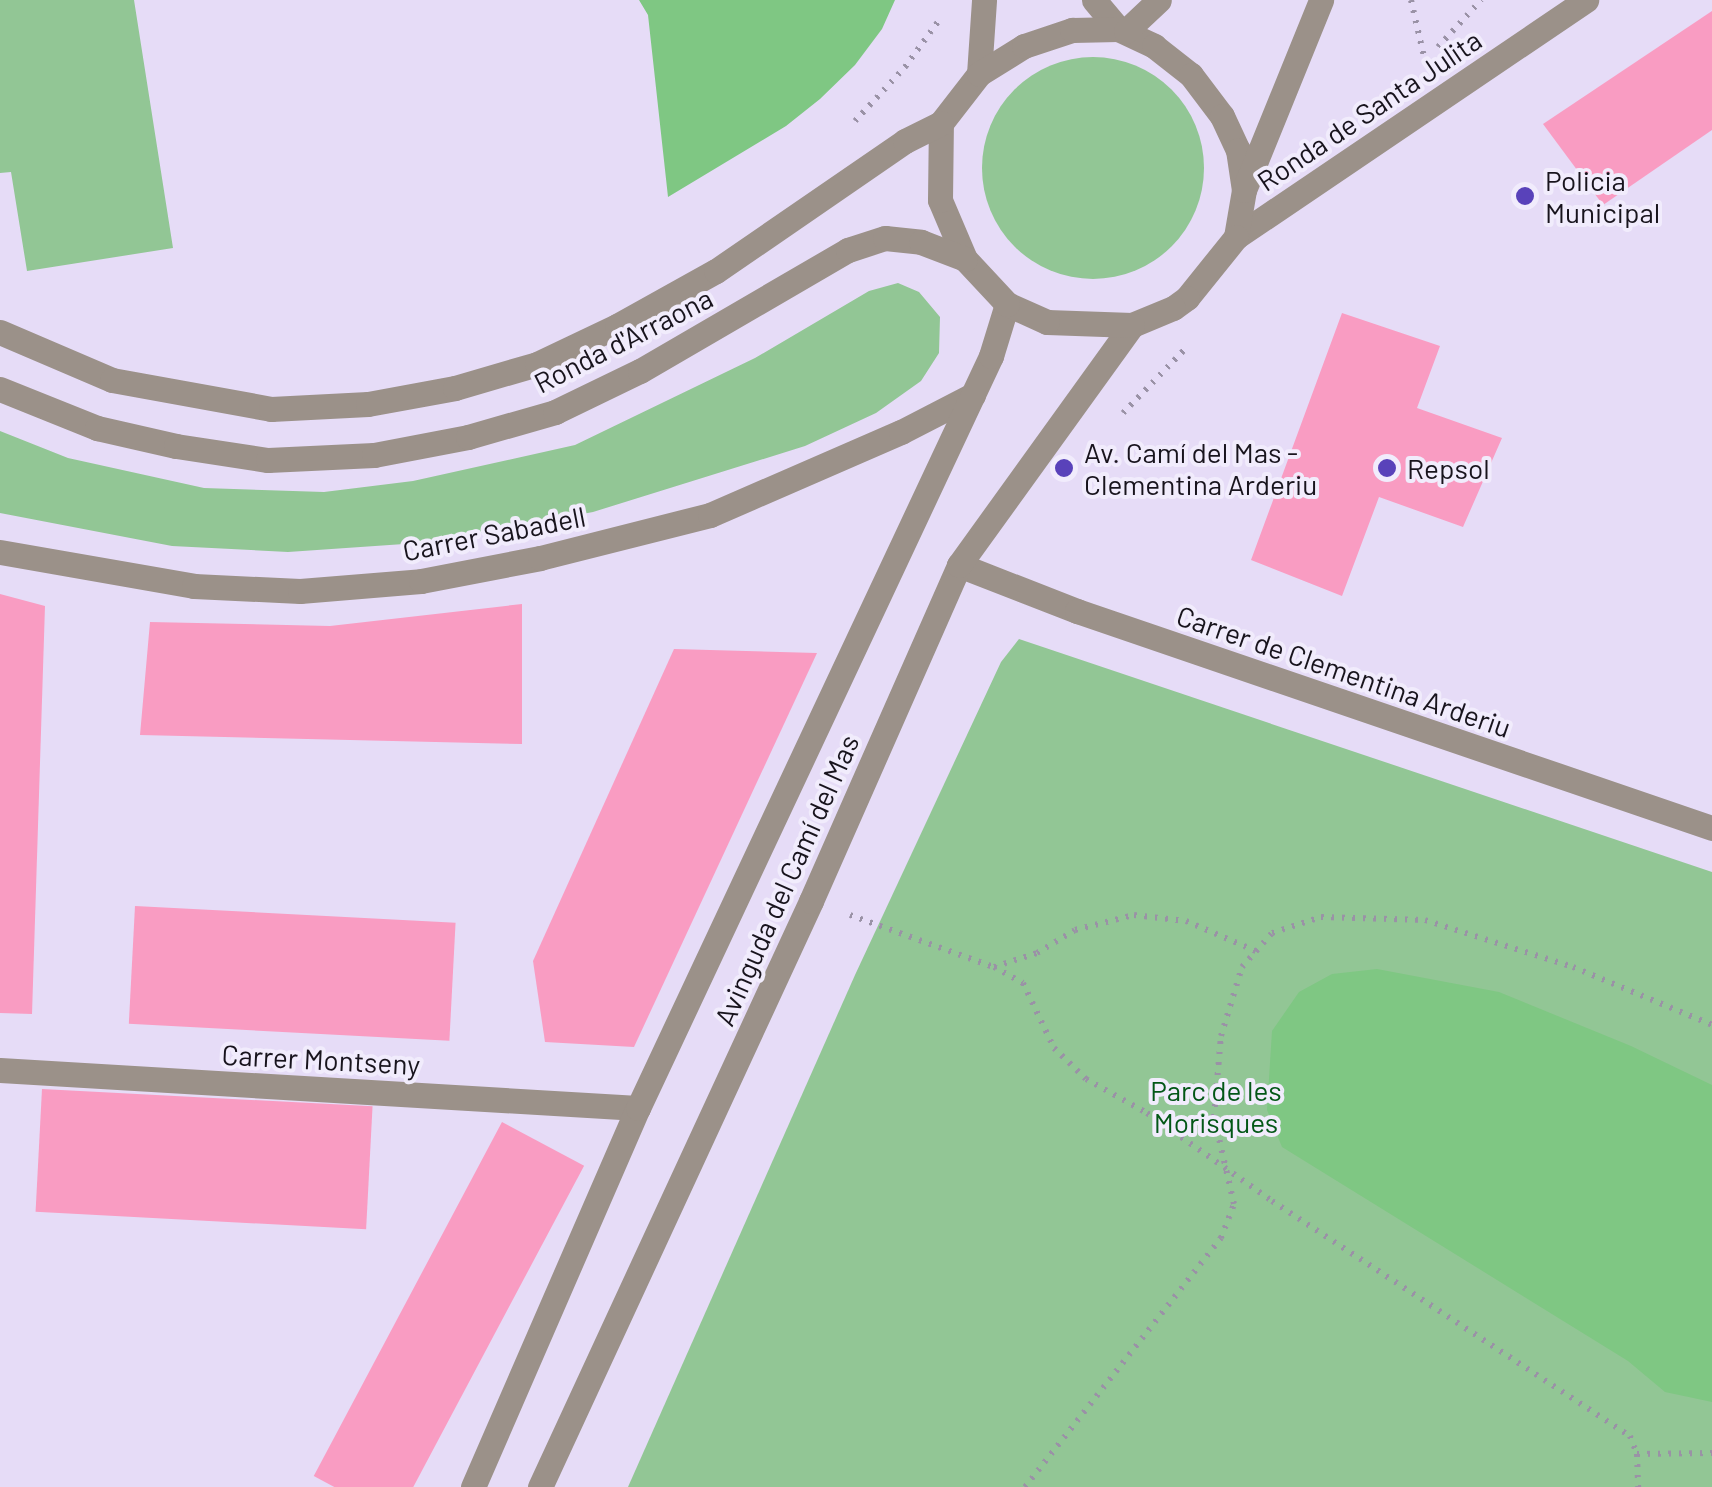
<!DOCTYPE html>
<html>
<head>
<meta charset="utf-8">
<style>
	body { margin:0 }
	#map { position:relative; width:1712px; height:1487px; overflow:hidden; background:#e6dcf7; font-family:Barlow,sans-serif }
	div>[style] { position:absolute }
	[style*='--x'] { left:calc(var(--x)*1px); top:calc(var(--y)*1px); width:calc(var(--w)*1px); rotate:calc(var(--a)*1deg) }
	.green>* { inset:0; background:#92c695 }
	.round { border-radius:50% }
	.forest>* { inset:0; background:#7fc783 }
	.building>* { inset:0; background:#f99cc2; transform-origin:0 0 }
	.path>* { height:6px; margin-top:-3px; transform-origin:0; background:repeating-linear-gradient(90deg,#9a92a6 0 2.5px,transparent 0 10.5px) }
	.minor>* { height:25px; margin:-12.5px; padding:0 12.5px; transform-origin:12.5px; border-radius:12.5px; background:#9b9189 }
	.tertiary>* { height:25px; margin:-12.5px; padding:0 12.5px; transform-origin:12.5px; border-radius:12.5px; background:#9b9189 }
	.dots>* { width:28px; height:28px; translate:-50% -50%; box-sizing:border-box; border:5px solid #f1ecfc; border-radius:50% }
	span { translate:-50% -50%; white-space:nowrap; text-align:center; line-height:1.15; -webkit-text-stroke:8px #f1ecfc; paint-order:stroke }
	.street-label { font-size:28px; color:#18141d }
	.poi-label { font-size:28px; color:#18141d }
	.left { translate:0 -50%; text-align:left }
	.park-label { font-size:28px; color:#035717 }
</style>
</head>
<body>
<div id="map">
	<div class="green">
		<div style="clip-path:polygon(0 0,134px 0,173px 248px,27px 271px,11px 172px,0 173px)"></div>
		<div class="round" style="left:982px;top:57px;width:222px;height:222px"></div>
		<div style="clip-path:polygon(898px 283px,919px 292px,940px 317px,939px 353px,921px 381px,876px 413px,805px 446px,593px 512px,433px 542px,288px 552px,172px 546px,0 513px,0 431px,68px 458px,204px 488px,324px 492px,413px 481px,575px 445px,755px 358px,869px 291px)"></div>
		<div style="clip-path:polygon(1019px 639px,1712px 872px,1712px 1487px,628px 1487px,855px 975px,1001px 662px)"></div>
	</div>
	<div class="forest">
		<div style="clip-path:polygon(639px 0,895px 0,882px 29px,855px 65px,820px 99px,786px 126px,668px 197px,648px 15px)"></div>
		<div style="clip-path:polygon(1377px 969px,1499px 992px,1631px 1046px,1712px 1085px,1712px 1402px,1665px 1392px,1628px 1361px,1282px 1147px,1267px 1110px,1272px 1031px,1299px 992px,1332px 974px)"></div>
	</div>
	<div class="building">
		<div style="clip-path:polygon(1712px 11px,1712px 130px,1603px 205px,1543px 124px)"></div>
		<div style="clip-path:polygon(1342px 313px,1440px 346px,1417px 408px,1502px 438px,1463px 527px,1379px 497px,1342px 596px,1251px 560px)"></div>
		<div style="clip-path:polygon(0 594px,45px 606px,32px 1014px,0 1013px)"></div>
		<div style="clip-path:polygon(522px 604px,522px 744px,140px 735px,150px 622px,330px 626px)"></div>
		<div style="clip-path:polygon(674px 649px,817px 653px,634px 1047px,545px 1042px,533px 961px)"></div>
		<div style="left:135px;top:906px;width:321px;height:118px;rotate:3deg"></div>
		<div style="left:42px;top:1089px;width:331px;height:123px;rotate:3deg"></div>
		<div style="left:502px;top:1122px;width:93px;height:401px;rotate:28deg"></div>
	</div>
	<div class="path">
		<div style="--x:1411;--y:0;--w:63;--a:77.1"></div>
		<div style="--x:1438;--y:47;--w:64;--a:-47.5"></div>
		<div style="--x:855;--y:121;--w:74;--a:-47.2"></div>
		<div style="--x:905;--y:67;--w:59;--a:-53.9"></div>
		<div style="--x:1123;--y:413;--w:88;--a:-45.9"></div>
		<div style="--x:850;--y:915;--w:153;--a:19.9"></div>
		<div style="--x:994;--y:967;--w:45;--a:-18"></div>
		<div style="--x:1037;--y:953;--w:44;--a:-31.2"></div>
		<div style="--x:1075;--y:930;--w:61;--a:-14.3"></div>
		<div style="--x:1134;--y:915;--w:52;--a:6.6"></div>
		<div style="--x:1186;--y:921;--w:76;--a:23.2"></div>
		<div style="--x:994;--y:967;--w:33;--a:29"></div>
		<div style="--x:1023;--y:983;--w:72;--a:64.5"></div>
		<div style="--x:1054;--y:1048;--w:45;--a:44.1"></div>
		<div style="--x:1086;--y:1079;--w:70;--a:29.1"></div>
		<div style="--x:1147;--y:1113;--w:153;--a:35.1"></div>
		<div style="--x:1272;--y:1201;--w:428;--a:33.3"></div>
		<div style="--x:1630;--y:1436;--w:19;--a:69"></div>
		<div style="--x:1637;--y:1454;--w:75;--a:-0.8"></div>
		<div style="--x:1637;--y:1454;--w:33;--a:88"></div>
		<div style="--x:1025;--y:1487;--w:317;--a:-51.8"></div>
		<div style="--x:1221;--y:1238;--w:36;--a:-69"></div>
		<div style="--x:1234;--y:1204;--w:89;--a:-102.9"></div>
		<div style="--x:1214;--y:1117;--w:81;--a:-85.1"></div>
		<div style="--x:1221;--y:1036;--w:72;--a:-73.1"></div>
		<div style="--x:1242;--y:967;--w:45;--a:-48.6"></div>
		<div style="--x:1272;--y:933;--w:52;--a:-18.1"></div>
		<div style="--x:1321;--y:917;--w:104;--a:1.7"></div>
		<div style="--x:1425;--y:920;--w:155;--a:17.6"></div>
		<div style="--x:1573;--y:967;--w:151;--a:22.6"></div>
	</div>
	<div class="minor">
		<div style="--x:1094;--y:0;--w:38;--a:50"></div>
		<div style="--x:979;--y:74;--w:74;--a:-86.1"></div>
		<div style="--x:1236;--y:237;--w:423;--a:-34.1"></div>
		<div style="--x:0;--y:552;--w:197;--a:9.9"></div>
		<div style="--x:194;--y:586;--w:106;--a:2.7"></div>
		<div style="--x:300;--y:591;--w:121;--a:-4.7"></div>
		<div style="--x:421;--y:581;--w:121;--a:-10.9"></div>
		<div style="--x:540;--y:558;--w:175;--a:-14.2"></div>
		<div style="--x:710;--y:515;--w:208;--a:-23.5"></div>
		<div style="--x:901;--y:432;--w:81;--a:-27.2"></div>
		<div style="--x:959;--y:565;--w:127;--a:21.3"></div>
		<div style="--x:1077;--y:611;--w:671;--a:18.87"></div>
		<div style="--x:0;--y:1070;--w:639;--a:3.41"></div>
		<div style="--x:473;--y:1487;--w:413;--a:-66.5"></div>
		<div style="--x:638;--y:1108;--w:831;--a:-64.85"></div>
		<div style="--x:991;--y:356;--w:54;--a:-72.9"></div>
		<div style="--x:540;--y:1487;--w:646;--a:-65.18"></div>
		<div style="--x:811;--y:901;--w:367;--a:-66.2"></div>
		<div style="--x:959;--y:565;--w:296;--a:-54.2"></div>
	</div>
	<div class="tertiary">
		<div style="--x:1118;--y:29;--w:40;--a:25"></div>
		<div style="--x:1154;--y:46;--w:47;--a:38.1"></div>
		<div style="--x:1191;--y:75;--w:51;--a:52.9"></div>
		<div style="--x:1222;--y:116;--w:38;--a:65"></div>
		<div style="--x:1238;--y:150;--w:40;--a:81.5"></div>
		<div style="--x:1244;--y:190;--w:48;--a:99.7"></div>
		<div style="--x:1236;--y:237;--w:78;--a:128.8"></div>
		<div style="--x:1187;--y:298;--w:17;--a:144"></div>
		<div style="--x:1173;--y:308;--w:44;--a:157.5"></div>
		<div style="--x:1132;--y:325;--w:85;--a:-178"></div>
		<div style="--x:1047;--y:322;--w:44;--a:-155.8"></div>
		<div style="--x:1007;--y:304;--w:62;--a:-133"></div>
		<div style="--x:965;--y:259;--w:64;--a:-113"></div>
		<div style="--x:940;--y:200;--w:77;--a:-89.3"></div>
		<div style="--x:941;--y:123;--w:62;--a:-52.2"></div>
		<div style="--x:979;--y:74;--w:53;--a:-31.9"></div>
		<div style="--x:1024;--y:46;--w:51;--a:-18.4"></div>
		<div style="--x:1072;--y:30;--w:46;--a:-1.2"></div>
		<div style="--x:1126;--y:31;--w:45;--a:-43.2"></div>
		<div style="--x:1244;--y:190;--w:205;--a:-67.9"></div>
		<div style="--x:0;--y:332;--w:122;--a:23.2"></div>
		<div style="--x:112;--y:380;--w:162;--a:10.3"></div>
		<div style="--x:271;--y:409;--w:97;--a:-3"></div>
		<div style="--x:368;--y:404;--w:88;--a:-10.4"></div>
		<div style="--x:455;--y:388;--w:85;--a:-16.3"></div>
		<div style="--x:537;--y:364;--w:89;--a:-25.4"></div>
		<div style="--x:617;--y:326;--w:113;--a:-29.1"></div>
		<div style="--x:716;--y:271;--w:229;--a:-34.5"></div>
		<div style="--x:905;--y:141;--w:40;--a:-26.6"></div>
		<div style="--x:0;--y:389;--w:105;--a:21.9"></div>
		<div style="--x:97;--y:428;--w:81;--a:12.8"></div>
		<div style="--x:176;--y:446;--w:93;--a:8.7"></div>
		<div style="--x:268;--y:460;--w:106;--a:-2.7"></div>
		<div style="--x:374;--y:455;--w:96;--a:-10.8"></div>
		<div style="--x:468;--y:437;--w:91;--a:-16"></div>
		<div style="--x:555;--y:412;--w:94;--a:-25.8"></div>
		<div style="--x:640;--y:371;--w:241;--a:-30.2"></div>
		<div style="--x:848;--y:250;--w:39;--a:-18"></div>
		<div style="--x:885;--y:238;--w:36;--a:6"></div>
		<div style="--x:921;--y:242;--w:47;--a:21.1"></div>
	</div>
	<div class="dots">
		<div style="left:1525px;top:196px;background:#5942ba"></div>
		<div style="left:1064px;top:468px;background:#5942ba"></div>
		<div style="left:1387px;top:468px;background:#5942ba"></div>
	</div>
	<div class="street-label">
		<span style="left:1369px;top:110px;rotate:-34deg">Ronda de Santa Julita</span>
		<span style="left:623px;top:340px;rotate:-27deg">Ronda d'Arraona</span>
		<span style="left:494px;top:533px;rotate:-11deg">Carrer Sabadell</span>
		<span style="left:1344px;top:671px;rotate:19deg">Carrer de Clementina Arderiu</span>
		<span style="left:786px;top:880px;rotate:-66deg">Avinguda del Camí del Mas</span>
		<span style="left:321px;top:1059px;rotate:3deg">Carrer Montseny</span>
	</div>
	<div class="poi-label">
		<span class="left" style="left:1545px;top:196px">Policia<br>Municipal</span>
		<span class="left" style="left:1084px;top:468px">Av. Camí del Mas -<br>Clementina Arderiu</span>
		<span class="left" style="left:1407px;top:468px">Repsol</span>
	</div>
	<div class="park-label">
		<span style="left:1216px;top:1106px">Parc de les<br>Morisques</span>
	</div>
</div>
</body>
</html>
